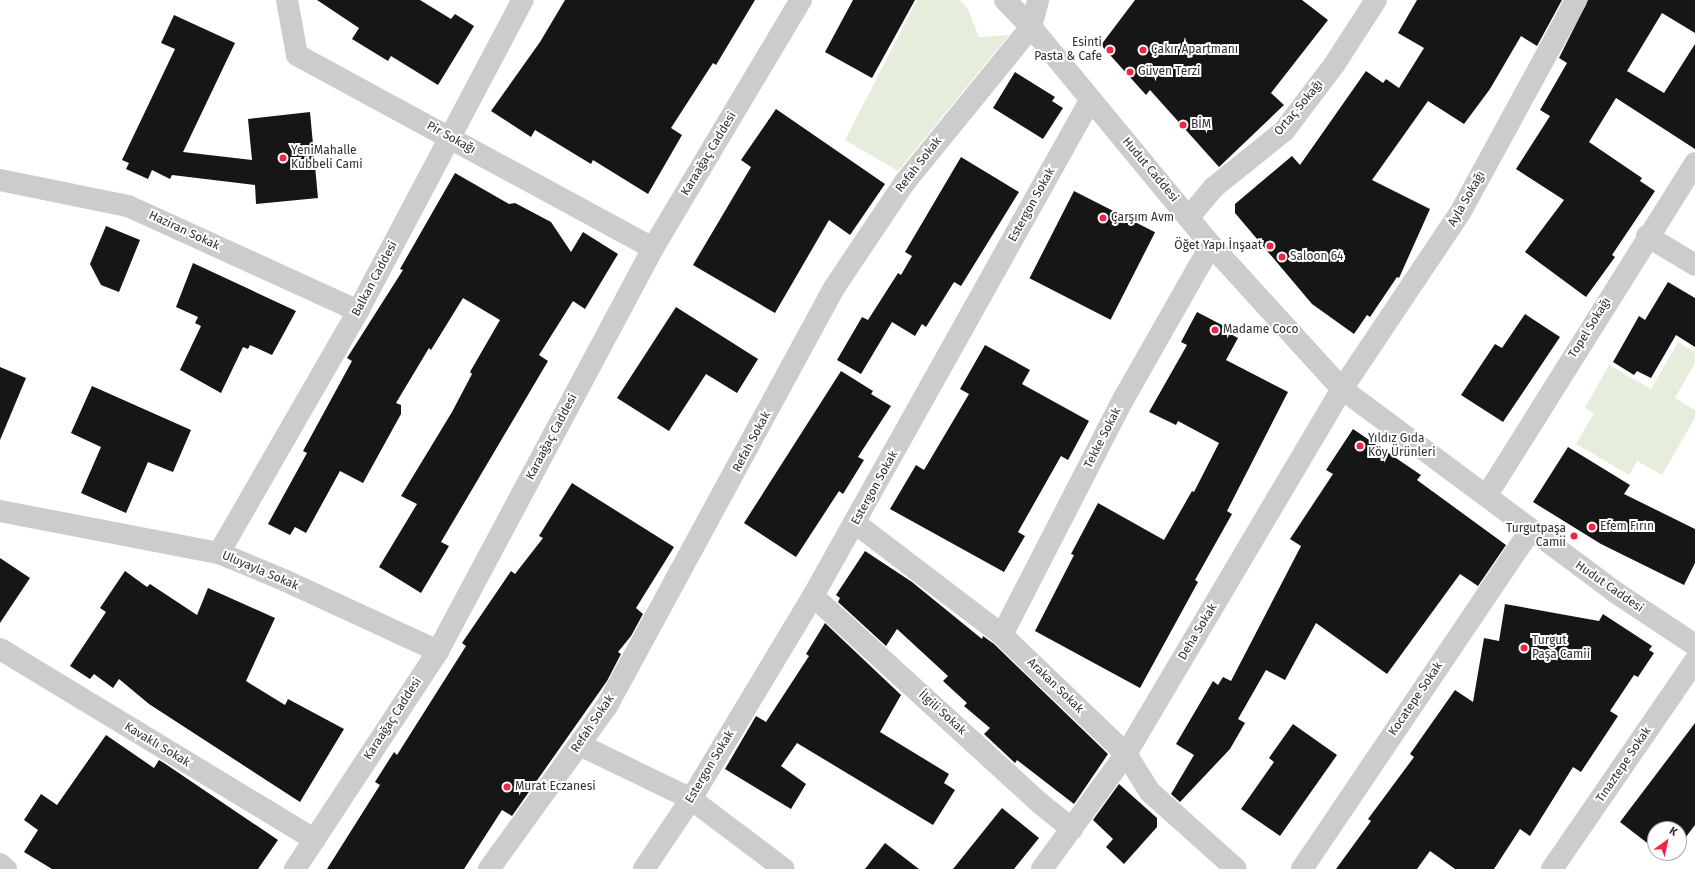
<!DOCTYPE html>
<html>
<head>
<meta charset="utf-8">
<style>
	body { margin:0 }
	#map { position:relative; width:1695px; height:869px; overflow:hidden; background:#fff; font-family:"Fira Sans",sans-serif }
	div>[style] { position:absolute }
	[style*='--x'] { left:calc(var(--x)*1px); top:calc(var(--y)*1px); width:calc(var(--w)*1px); rotate:calc(var(--a)*1deg) }
	.green>* { inset:0; background:#e7eddc }
	.building>* { inset:0; background:#161616; transform-origin:0 0 }
	.minor>* { height:22px; margin:-11px; padding:0 11px; transform-origin:11px; border-radius:11px; background:#ccc }
	.tertiary>* { height:22px; margin:-11px; padding:0 11px; transform-origin:11px; border-radius:11px; background:#ccc }
	.dots>* { width:11px; height:11px; translate:-50% -50%; box-sizing:border-box; border:2px solid #fff; border-radius:50% }
	span { translate:-50% -50%; white-space:nowrap; text-align:center; line-height:1.15; -webkit-text-stroke:4px #fff; paint-order:stroke }
	.poi-label { font-size:12px; color:#2f2f2f }
	.right { translate:-100% -50%; text-align:right }
	.left { translate:0 -50%; text-align:left }
	.street-label { font-size:12px; color:#2f2f2f }
	.north { position:absolute; left:1647px; top:821px; width:40px; height:40px; box-sizing:border-box; background:#fff; border:1px solid #acacac; border-radius:50%; rotate:33deg; font-size:11px; font-weight:700; line-height:16px; text-align:center; color:#2f2f2f }
	.north::after { content:''; display:block; margin:auto; width:14px; height:18px; background:#f22547; clip-path:polygon(50% 0,100% 100%,50% 72%,0 100%) }
</style>
</head>
<body>
<div id="map">
	<div class="green">
		<div style="clip-path:polygon(917px 0,960px 0,968px 9px,979px 37px,1009px 35px,898px 171px,845px 140px)"></div>
		<div style="clip-path:polygon(1678px 342px,1695px 352px,1695px 363px,1675px 398px,1695px 410px,1695px 418px,1662px 475px,1637px 461px,1629px 475px,1576px 444px,1594px 413px,1585px 408px,1609px 365px,1651px 389px)"></div>
	</div>
	<div class="building">
		<div style="clip-path:polygon(317px 0,420px 0,451px 19px,455px 14px,474px 26px,438px 85px,391px 56px,388px 61px,352px 39px,359px 28px)"></div>
		<div style="clip-path:polygon(565px 0,755px 0,716px 65px,713px 63px,671px 128px,682px 135px,648px 194px,593px 160px,591px 164px,535px 130px,531px 137px,491px 111px,540px 42px)"></div>
		<div style="clip-path:polygon(853px 0,915px 0,872px 78px,825px 52px)"></div>
		<div style="clip-path:polygon(1135px 0,1302px 0,1328px 20px,1271px 93px,1284px 105px,1219px 167px,1150px 90px,1146px 95px,1101px 45px)"></div>
		<div style="clip-path:polygon(1417px 0,1562px 0,1537px 46px,1521px 36px,1490px 89px,1464px 124px,1428px 101px,1372px 180px,1430px 209px,1399px 278px,1397px 277px,1370px 317px,1367px 315px,1354px 334px,1312px 304px,1235px 213px,1235px 204px,1292px 156px,1300px 165px,1366px 71px,1383px 83px,1386px 79px,1399px 88px,1424px 48px,1398px 33px)"></div>
		<div style="clip-path:polygon(1588px 0,1695px 0,1695px 33px,1662px 13px,1627px 71px,1664px 93px,1695px 44px,1695px 149px,1616px 98px,1589px 142px,1642px 178px,1640px 181px,1655px 191px,1612px 255px,1615px 257px,1586px 297px,1525px 252px,1564px 200px,1516px 169px,1550px 116px,1540px 110px,1567px 63px,1559px 58px)"></div>
		<div style="clip-path:polygon(174px 15px,235px 43px,183px 152px,252px 160px,248px 119px,310px 112px,318px 198px,256px 204px,255px 185px,172px 175px,170px 179px,152px 170px,148px 179px,126px 169px,129px 163px,122px 160px,175px 49px,161px 43px)"></div>
		<div style="clip-path:polygon(1015px 72px,1055px 97px,1052px 101px,1063px 108px,1043px 139px,993px 108px)"></div>
		<div style="clip-path:polygon(776px 109px,885px 184px,850px 235px,829px 220px,775px 313px,693px 265px,751px 167px,741px 160px)"></div>
		<div style="clip-path:polygon(961px 157px,1019px 192px,961px 286px,954px 282px,926px 327px,922px 324px,915px 336px,892px 322px,861px 374px,837px 360px,862px 317px,868px 320px,898px 273px,901px 275px,912px 256px,905px 252px)"></div>
		<div style="clip-path:polygon(455px 173px,509px 204px,515px 203px,551px 222px,571px 252px,583px 232px,618px 254px,585px 309px,573px 301px,539px 355px,548px 361px,441px 542px,449px 546px,421px 593px,379px 567px,417px 504px,401px 496px,452px 412px,472px 374px,470px 372px,500px 320px,463px 298px,431px 350px,429px 348px,396px 403px,401px 405px,401px 414px,363px 483px,340px 471px,306px 533px,295px 527px,290px 535px,268px 524px,307px 453px,303px 451px,352px 361px,347px 358px,403px 270px,400px 269px)"></div>
		<div style="left:1074px;top:191px;width:91px;height:98px;rotate:27deg"></div>
		<div style="clip-path:polygon(106px 226px,140px 240px,119px 292px,101px 285px,90px 264px)"></div>
		<div style="clip-path:polygon(193px 263px,296px 311px,272px 355px,250px 345px,248px 349px,243px 347px,221px 393px,180px 370px,201px 326px,195px 323px,198px 317px,176px 307px)"></div>
		<div style="clip-path:polygon(1668px 282px,1695px 298px,1695px 347px,1676px 335px,1651px 378px,1637px 371px,1634px 375px,1613px 362px,1639px 316px,1645px 320px)"></div>
		<div style="clip-path:polygon(676px 307px,758px 359px,737px 393px,706px 374px,669px 431px,617px 398px)"></div>
		<div style="clip-path:polygon(1197px 312px,1224px 326px,1223px 330px,1238px 338px,1226px 360px,1288px 392px,1227px 511px,1232px 514px,1195px 580px,1198px 582px,1140px 688px,1035px 631px,1074px 555px,1071px 554px,1098px 503px,1164px 540px,1192px 491px,1194px 492px,1219px 443px,1178px 421px,1176px 425px,1149px 412px,1187px 345px,1181px 342px)"></div>
		<div style="clip-path:polygon(1525px 314px,1560px 337px,1503px 422px,1461px 395px,1495px 344px,1502px 348px)"></div>
		<div style="clip-path:polygon(985px 345px,1030px 370px,1022px 384px,1089px 421px,1068px 460px,1061px 456px,1018px 532px,1025px 536px,1004px 572px,890px 509px,916px 465px,924px 470px,969px 394px,960px 389px)"></div>
		<div style="clip-path:polygon(0 367px,26px 378px,0 440px)"></div>
		<div style="clip-path:polygon(841px 371px,873px 391px,871px 394px,891px 406px,858px 457px,864px 460px,843px 494px,839px 491px,796px 557px,744px 523px)"></div>
		<div style="clip-path:polygon(92px 386px,191px 430px,173px 472px,148px 462px,126px 513px,81px 493px,101px 447px,71px 433px)"></div>
		<div style="clip-path:polygon(1353px 429px,1421px 475px,1417px 480px,1506px 545px,1478px 586px,1460px 574px,1387px 674px,1316px 623px,1285px 680px,1266px 670px,1238px 719px,1245px 723px,1230px 749px,1180px 802px,1171px 794px,1194px 755px,1176px 744px,1213px 681px,1218px 685px,1223px 677px,1231px 681px,1301px 546px,1290px 539px,1333px 474px,1326px 470px)"></div>
		<div style="clip-path:polygon(1568px 447px,1630px 485px,1624px 494px,1695px 529px,1695px 563px,1684px 585px,1601px 544px,1533px 502px)"></div>
		<div style="clip-path:polygon(572px 483px,674px 547px,636px 608px,643px 614px,631px 636px,618px 652px,621px 654px,607px 681px,512px 816px,502px 810px,464px 869px,327px 869px,380px 785px,375px 782px,394px 752px,397px 755px,466px 646px,462px 643px,511px 571px,515px 574px,543px 538px,539px 536px)"></div>
		<div style="clip-path:polygon(865px 551px,912px 582px,982px 639px,983px 636px,994px 644px,1108px 754px,1074px 804px,1017px 760px,1015px 763px,984px 734px,990px 728px,964px 706px,967px 703px,943px 681px,948px 676px,897px 629px,886px 646px,838px 602px,840px 598px,836px 595px)"></div>
		<div style="clip-path:polygon(0 558px,30px 578px,0 623px)"></div>
		<div style="clip-path:polygon(125px 571px,147px 587px,150px 584px,197px 615px,208px 588px,275px 618px,246px 681px,285px 705px,288px 699px,344px 729px,300px 802px,149px 704px,119px 679px,113px 688px,94px 674px,90px 679px,70px 666px,106px 612px,100px 608px)"></div>
		<div style="clip-path:polygon(1505px 604px,1599px 621px,1603px 614px,1652px 646px,1649px 650px,1654px 653px,1638px 677px,1634px 675px,1610px 711px,1618px 716px,1581px 772px,1573px 767px,1530px 836px,1520px 829px,1494px 869px,1455px 869px,1430px 851px,1417px 869px,1336px 869px,1371px 821px,1368px 819px,1414px 757px,1410px 754px,1455px 690px,1473px 702px,1484px 638px,1499px 641px)"></div>
		<div style="clip-path:polygon(825px 623px,901px 695px,880px 732px,949px 774px,944px 783px,955px 790px,933px 825px,797px 743px,781px 766px,806px 784px,791px 809px,725px 769px,756px 716px,766px 722px,809px 656px,806px 654px)"></div>
		<div style="clip-path:polygon(1695px 723px,1695px 825px,1679px 846px,1679px 829px,1655px 829px,1655px 849px,1620px 822px)"></div>
		<div style="clip-path:polygon(1293px 724px,1337px 755px,1280px 836px,1241px 809px,1274px 762px,1269px 758px)"></div>
		<div style="clip-path:polygon(106px 735px,154px 768px,159px 760px,164px 763px,278px 840px,258px 869px,52px 869px,24px 852px,38px 830px,24px 820px,41px 794px,57px 805px)"></div>
		<div style="clip-path:polygon(1119px 784px,1157px 818px,1157px 827px,1124px 864px,1106px 847px,1113px 839px,1093px 820px)"></div>
		<div style="clip-path:polygon(1002px 808px,1039px 838px,1014px 869px,953px 869px)"></div>
		<div style="clip-path:polygon(885px 843px,919px 869px,865px 869px)"></div>
	</div>
	<div class="minor">
		<div style="--x:287;--y:0;--w:56;--a:79.7"></div>
		<div style="--x:297;--y:55;--w:405;--a:28.5"></div>
		<div style="--x:0;--y:180;--w:131;--a:11.5"></div>
		<div style="--x:128;--y:206;--w:253;--a:24.5"></div>
		<div style="--x:1189;--y:217;--w:38;--a:-50"></div>
		<div style="--x:1213;--y:188;--w:91;--a:-38.8"></div>
		<div style="--x:1284;--y:131;--w:83;--a:-52.9"></div>
		<div style="--x:1334;--y:65;--w:77;--a:-57.1"></div>
		<div style="--x:1647;--y:236;--w:56;--a:31.1"></div>
		<div style="--x:1487;--y:495;--w:392;--a:-57.9"></div>
		<div style="--x:0;--y:511;--w:223;--a:10.9"></div>
		<div style="--x:219;--y:553;--w:70;--a:22.6"></div>
		<div style="--x:284;--y:580;--w:170;--a:24.8"></div>
		<div style="--x:855;--y:523;--w:185;--a:37.3"></div>
		<div style="--x:1002;--y:635;--w:172;--a:43.8"></div>
		<div style="--x:1126;--y:754;--w:45;--a:57.7"></div>
		<div style="--x:1150;--y:792;--w:115;--a:41.8"></div>
		<div style="--x:219;--y:553;--w:279;--a:-60.1"></div>
		<div style="--x:358;--y:311;--w:352;--a:-62.1"></div>
		<div style="--x:813;--y:596;--w:309;--a:42.4"></div>
		<div style="--x:1041;--y:804;--w:40;--a:39"></div>
		<div style="--x:1002;--y:635;--w:267;--a:-62.8"></div>
		<div style="--x:1124;--y:398;--w:176;--a:-60.4"></div>
		<div style="--x:0;--y:649;--w:368;--a:31.2"></div>
		<div style="--x:580;--y:745;--w:123;--a:25.9"></div>
		<div style="--x:691;--y:799;--w:116;--a:37"></div>
		<div style="--x:0;--y:864;--w:8;--a:40"></div>
		<div style="--x:489;--y:869;--w:201;--a:-54.1"></div>
		<div style="--x:607;--y:706;--w:476;--a:-61.5"></div>
		<div style="--x:834;--y:288;--w:128;--a:-56.2"></div>
		<div style="--x:905;--y:182;--w:200;--a:-50.9"></div>
		<div style="--x:644;--y:869;--w:84;--a:-56.1"></div>
		<div style="--x:691;--y:799;--w:237;--a:-59"></div>
		<div style="--x:813;--y:596;--w:569;--a:-60.78"></div>
		<div style="--x:1042;--y:869;--w:142;--a:-53.9"></div>
		<div style="--x:1126;--y:754;--w:424;--a:-59.4"></div>
		<div style="--x:1342;--y:389;--w:212;--a:-56.2"></div>
		<div style="--x:1460;--y:213;--w:243;--a:-61.4"></div>
		<div style="--x:1302;--y:869;--w:409;--a:-56"></div>
		<div style="--x:1552;--y:869;--w:252;--a:-55.5"></div>
	</div>
	<div class="tertiary">
		<div style="--x:1005;--y:0;--w:37;--a:46"></div>
		<div style="--x:1031;--y:27;--w:283;--a:50.5"></div>
		<div style="--x:1211;--y:245;--w:195;--a:47.7"></div>
		<div style="--x:1342;--y:389;--w:340;--a:36.6"></div>
		<div style="--x:1615;--y:592;--w:96;--a:33.5"></div>
		<div style="--x:1031;--y:27;--w:28;--a:-75"></div>
		<div style="--x:295;--y:869;--w:261;--a:-56.7"></div>
		<div style="--x:438;--y:651;--w:457;--a:-61.9"></div>
		<div style="--x:653;--y:248;--w:289;--a:-59.2"></div>
	</div>
	<div class="dots">
		<div style="left:1110px;top:50px;background:#f22547"></div>
		<div style="left:1143px;top:50px;background:#f22547"></div>
		<div style="left:1130px;top:72px;background:#f22547"></div>
		<div style="left:1183px;top:125px;background:#f22547"></div>
		<div style="left:283px;top:158px;background:#f22547"></div>
		<div style="left:1103px;top:218px;background:#f22547"></div>
		<div style="left:1270px;top:246px;background:#f22547"></div>
		<div style="left:1282px;top:257px;background:#f22547"></div>
		<div style="left:1215px;top:330px;background:#f22547"></div>
		<div style="left:1360px;top:446px;background:#f22547"></div>
		<div style="left:1592px;top:527px;background:#f22547"></div>
		<div style="left:1574px;top:536px;background:#f22547"></div>
		<div style="left:1524px;top:648px;background:#f22547"></div>
		<div style="left:507px;top:787px;background:#f22547"></div>
	</div>
	<div class="poi-label">
		<span class="right" style="left:1102px;top:50px">Esinti<br>Pasta &amp; Cafe</span>
		<span class="left" style="left:1151px;top:50px">Çakır Apartmanı</span>
		<span class="left" style="left:1138px;top:72px">Güven Terzi</span>
		<span class="left" style="left:1191px;top:125px">BİM</span>
		<span class="left" style="left:291px;top:158px">YeniMahalle<br>Kubbeli Cami</span>
		<span class="left" style="left:1111px;top:218px">Çarşım Avm</span>
		<span class="right" style="left:1262px;top:246px">Öğet Yapı İnşaat</span>
		<span class="left" style="left:1290px;top:257px">Saloon 64</span>
		<span class="left" style="left:1223px;top:330px">Madame Coco</span>
		<span class="left" style="left:1368px;top:446px">Yıldız Gıda<br>Köy Ürünleri</span>
		<span class="left" style="left:1600px;top:527px">Efem Fırın</span>
		<span class="right" style="left:1566px;top:536px">Turgutpaşa<br>Cami̇i̇</span>
		<span class="left" style="left:1532px;top:648px">Turgut<br>Paşa Camii</span>
		<span class="left" style="left:515px;top:787px">Murat Eczanesi</span>
	</div>
	<div class="street-label">
		<span style="left:1299px;top:108px;rotate:-50deg">Ortaç Sokağı</span>
		<span style="left:451px;top:138px;rotate:29deg">Pir Sokağı</span>
		<span style="left:709px;top:154px;rotate:-59deg">Karaağaç Caddesi</span>
		<span style="left:919px;top:165px;rotate:-52deg">Refah Sokak</span>
		<span style="left:1150px;top:170px;rotate:50deg">Hudut Caddesi</span>
		<span style="left:1467px;top:199px;rotate:-60deg">Ayla Sokağı</span>
		<span style="left:1032px;top:205px;rotate:-61deg">Estergon Sokak</span>
		<span style="left:184px;top:231px;rotate:25deg">Haziran Sokak</span>
		<span style="left:375px;top:279px;rotate:-62deg">Balkan Caddesi</span>
		<span style="left:1590px;top:328px;rotate:-58deg">Topel Sokağı</span>
		<span style="left:552px;top:437px;rotate:-62deg">Karaağaç Caddesi</span>
		<span style="left:1103px;top:438px;rotate:-63deg">Tekke Sokak</span>
		<span style="left:752px;top:442px;rotate:-62deg">Refah Sokak</span>
		<span style="left:875px;top:488px;rotate:-61deg">Estergon Sokak</span>
		<span style="left:260px;top:571px;rotate:23deg">Uluyayla Sokak</span>
		<span style="left:1609px;top:587px;rotate:35deg">Hudut Caddesi</span>
		<span style="left:1198px;top:632px;rotate:-59deg">Deha Sokak</span>
		<span style="left:1055px;top:686px;rotate:44deg">Arakan Sokak</span>
		<span style="left:1416px;top:699px;rotate:-56deg">Kocatepe Sokak</span>
		<span style="left:942px;top:713px;rotate:42deg">İlgili Sokak</span>
		<span style="left:393px;top:719px;rotate:-57deg">Karaağaç Caddesi</span>
		<span style="left:593px;top:724px;rotate:-56deg">Refah Sokak</span>
		<span style="left:157px;top:745px;rotate:31deg">Kavaklı Sokak</span>
		<span style="left:1624px;top:765px;rotate:-56deg">Tınaztepe Sokak</span>
		<span style="left:710px;top:767px;rotate:-59deg">Estergon Sokak</span>
	</div>
	<div class="north">K</div>
</div>
</body>
</html>
